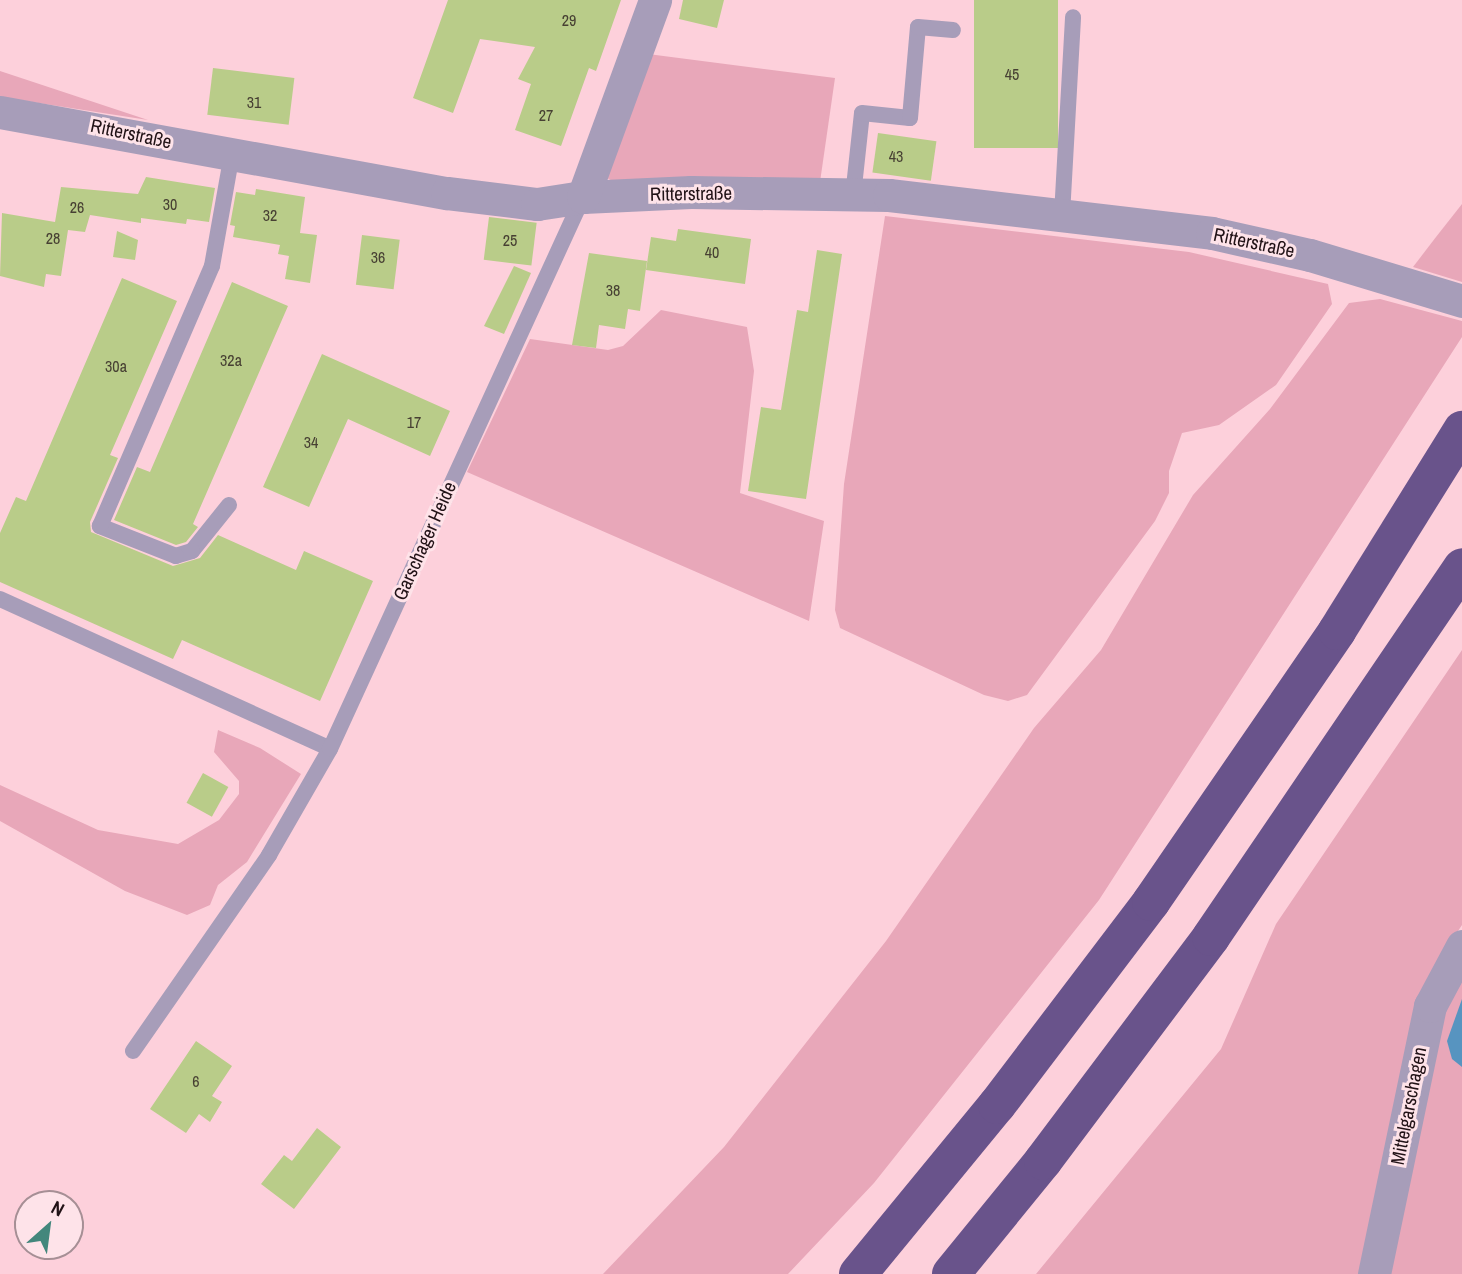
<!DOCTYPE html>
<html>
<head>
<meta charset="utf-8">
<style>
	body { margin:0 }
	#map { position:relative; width:1462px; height:1274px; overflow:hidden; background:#fdd0db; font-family:"Archivo Narrow",sans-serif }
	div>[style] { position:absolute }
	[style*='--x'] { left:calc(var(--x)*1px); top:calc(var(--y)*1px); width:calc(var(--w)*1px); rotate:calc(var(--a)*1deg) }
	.green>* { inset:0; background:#e8a7b9 }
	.water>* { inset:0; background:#5794c0 }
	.building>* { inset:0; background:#b9cc89; transform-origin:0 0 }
	.service>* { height:16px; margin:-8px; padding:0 8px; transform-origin:8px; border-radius:8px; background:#a79db9 }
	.minor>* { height:33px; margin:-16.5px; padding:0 16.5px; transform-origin:16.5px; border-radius:16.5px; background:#a79db9 }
	.motorway>* { height:38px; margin:-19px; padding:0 19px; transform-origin:19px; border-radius:19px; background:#69538b }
	span { translate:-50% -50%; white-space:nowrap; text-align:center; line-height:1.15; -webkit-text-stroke:6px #fee3e9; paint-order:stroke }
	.number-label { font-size:16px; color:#474033 }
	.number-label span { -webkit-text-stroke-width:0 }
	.street-label { font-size:19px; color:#211216 }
	.north { position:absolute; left:14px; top:1190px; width:70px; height:70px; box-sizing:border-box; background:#fee3e9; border:2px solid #a68f95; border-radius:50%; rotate:28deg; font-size:19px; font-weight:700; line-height:28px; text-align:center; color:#211216 }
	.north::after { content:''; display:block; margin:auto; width:24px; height:32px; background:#43877c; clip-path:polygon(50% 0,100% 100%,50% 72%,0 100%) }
</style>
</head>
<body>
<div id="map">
	<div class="green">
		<div style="clip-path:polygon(648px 54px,835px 78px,820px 182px,614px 182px,607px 178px)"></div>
		<div style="clip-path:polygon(0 71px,148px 120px,0 97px)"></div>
		<div style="clip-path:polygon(1462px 204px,1462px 282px,1413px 267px,1436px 237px)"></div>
		<div style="clip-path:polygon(885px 216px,1189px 252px,1328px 284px,1332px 304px,1276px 385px,1219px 425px,1182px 433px,1169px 471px,1169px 493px,1155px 521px,1027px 695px,1008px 701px,984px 695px,840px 628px,835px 610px,844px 484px)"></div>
		<div style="clip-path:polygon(1380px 299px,1462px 321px,1462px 337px,1099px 900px,874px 1183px,788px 1274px,603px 1274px,724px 1147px,886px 941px,1034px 728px,1101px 650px,1193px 495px,1270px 409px,1349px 303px)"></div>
		<div style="clip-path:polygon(661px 310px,747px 327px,754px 371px,740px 493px,824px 521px,809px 621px,467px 472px,530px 339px,608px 350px,623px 346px)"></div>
		<div style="clip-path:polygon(1462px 650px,1462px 925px,1448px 946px,1365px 1274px,1036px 1274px,1221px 1049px,1276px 924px)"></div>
		<div style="clip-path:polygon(218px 730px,260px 748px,301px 774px,247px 862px,218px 885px,210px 905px,187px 915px,125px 891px,0 821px,0 785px,98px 830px,178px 844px,219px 820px,239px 794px,239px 781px,214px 752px)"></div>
		<div style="clip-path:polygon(1462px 958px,1462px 1274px,1383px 1274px,1440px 1007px)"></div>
	</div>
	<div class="water">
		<div style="clip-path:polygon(1462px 999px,1462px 1067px,1452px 1059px,1447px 1041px)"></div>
	</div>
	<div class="building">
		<div style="clip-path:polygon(448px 0,621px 0,596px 71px,589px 68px,561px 146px,515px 130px,531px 84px,518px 79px,535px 47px,480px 39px,453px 113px,413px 98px)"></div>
		<div style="clip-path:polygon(683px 0,724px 0,717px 28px,679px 19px)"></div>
		<div style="left:974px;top:0;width:84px;height:148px"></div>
		<div style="left:213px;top:68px;width:82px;height:47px;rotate:7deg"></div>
		<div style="left:878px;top:133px;width:59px;height:40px;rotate:8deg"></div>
		<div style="clip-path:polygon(146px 177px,215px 188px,209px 222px,187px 219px,186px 224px,141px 218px,141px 223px,90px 215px,85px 232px,68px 230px,61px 276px,46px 274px,44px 287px,0 276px,2px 213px,55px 222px,61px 187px,138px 194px)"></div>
		<div style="clip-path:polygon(256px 189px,305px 197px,300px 233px,317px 235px,310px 283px,285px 279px,289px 256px,278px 254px,280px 245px,233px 237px,235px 226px,230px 225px,236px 192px,255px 195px)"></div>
		<div style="left:489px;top:217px;width:48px;height:43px;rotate:7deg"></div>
		<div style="clip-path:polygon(678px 229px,751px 239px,745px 284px,646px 270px,651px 237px,676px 241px)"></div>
		<div style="clip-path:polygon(117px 231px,138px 240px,135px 260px,113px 257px)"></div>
		<div style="left:362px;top:235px;width:38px;height:50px;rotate:7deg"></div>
		<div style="clip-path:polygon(817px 250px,842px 254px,806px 499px,748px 491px,761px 407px,781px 410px,797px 310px,808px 312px)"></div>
		<div style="clip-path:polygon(589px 253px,647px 261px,640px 311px,628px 309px,625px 329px,599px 325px,596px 348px,572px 345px)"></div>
		<div style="clip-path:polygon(514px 266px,531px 273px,504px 334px,484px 326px)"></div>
		<div style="clip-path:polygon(122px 278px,177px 301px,110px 455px,118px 458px,90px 522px,91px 532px,173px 566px,200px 558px,218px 535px,296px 570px,304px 551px,373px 581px,320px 701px,182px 640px,173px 659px,0 582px,0 533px,16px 497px,26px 501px)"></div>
		<div style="clip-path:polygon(232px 282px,288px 306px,193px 524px,198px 527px,186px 542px,176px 545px,114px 520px,137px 467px,150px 472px)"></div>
		<div style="clip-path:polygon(322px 354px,450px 411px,430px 456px,348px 419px,309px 507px,263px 487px)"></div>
		<div style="left:203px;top:773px;width:29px;height:34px;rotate:29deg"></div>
		<div style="clip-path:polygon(196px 1041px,232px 1066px,212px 1096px,222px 1102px,210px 1122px,199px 1114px,186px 1133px,150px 1109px)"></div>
		<div style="clip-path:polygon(317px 1128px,341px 1147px,294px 1209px,261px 1184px,284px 1155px,292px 1161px)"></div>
	</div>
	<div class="service">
		<div style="--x:853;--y:196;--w:83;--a:-83.8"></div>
		<div style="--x:862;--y:113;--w:48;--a:5.9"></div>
		<div style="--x:910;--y:118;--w:91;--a:-85"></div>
		<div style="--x:918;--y:27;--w:35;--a:5"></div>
		<div style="--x:1062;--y:215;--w:198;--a:-86.8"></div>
		<div style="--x:229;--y:505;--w:59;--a:128.8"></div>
		<div style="--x:192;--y:551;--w:17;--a:163"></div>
		<div style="--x:176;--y:556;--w:82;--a:-158.5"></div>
		<div style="--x:100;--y:526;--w:283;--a:-66.7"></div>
		<div style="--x:212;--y:266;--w:114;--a:-79.9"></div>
		<div style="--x:0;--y:599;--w:362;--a:24.4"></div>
		<div style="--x:133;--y:1051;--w:239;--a:-55.2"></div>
		<div style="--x:269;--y:855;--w:122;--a:-60.1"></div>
		<div style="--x:330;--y:749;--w:607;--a:-65.38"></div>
	</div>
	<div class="minor">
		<div style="--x:0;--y:112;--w:454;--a:10.3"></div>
		<div style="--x:447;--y:193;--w:91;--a:7"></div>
		<div style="--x:537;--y:204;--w:47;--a:-8.7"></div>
		<div style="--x:583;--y:197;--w:108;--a:-2.7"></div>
		<div style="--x:691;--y:192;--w:198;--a:0.9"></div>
		<div style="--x:889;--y:195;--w:325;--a:6.7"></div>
		<div style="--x:1212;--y:233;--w:100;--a:12.7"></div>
		<div style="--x:1310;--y:255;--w:159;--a:16.8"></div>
		<div style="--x:583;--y:197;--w:210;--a:-69.9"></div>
		<div style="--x:1374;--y:1274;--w:274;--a:-78.2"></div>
		<div style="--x:1430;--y:1006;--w:68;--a:-61.9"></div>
	</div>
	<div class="motorway">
		<div style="--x:858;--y:1274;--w:219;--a:-50.6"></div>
		<div style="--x:997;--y:1105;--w:255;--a:-52.8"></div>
		<div style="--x:1151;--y:902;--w:329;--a:-55.5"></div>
		<div style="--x:1337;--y:631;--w:237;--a:-58.1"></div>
		<div style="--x:951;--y:1274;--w:146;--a:-50.8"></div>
		<div style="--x:1043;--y:1161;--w:280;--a:-53.1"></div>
		<div style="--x:1211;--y:937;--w:447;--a:-55.8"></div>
	</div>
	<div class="number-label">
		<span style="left:569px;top:20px">29</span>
		<span style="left:1012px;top:74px">45</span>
		<span style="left:254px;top:102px">31</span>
		<span style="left:546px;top:115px">27</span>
		<span style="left:896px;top:156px">43</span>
		<span style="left:170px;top:204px">30</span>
		<span style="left:77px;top:207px">26</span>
		<span style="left:270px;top:215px">32</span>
		<span style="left:53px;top:238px">28</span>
		<span style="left:510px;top:240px">25</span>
		<span style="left:712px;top:252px">40</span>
		<span style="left:378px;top:257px">36</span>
		<span style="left:613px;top:290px">38</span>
		<span style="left:231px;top:360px">32a</span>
		<span style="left:116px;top:366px">30a</span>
		<span style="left:414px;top:422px">17</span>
		<span style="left:311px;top:442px">34</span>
		<span style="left:196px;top:1081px">6</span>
	</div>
	<div class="street-label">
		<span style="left:131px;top:134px;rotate:12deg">Ritterstraße</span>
		<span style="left:691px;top:194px;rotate:-1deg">Ritterstraße</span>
		<span style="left:1254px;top:243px;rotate:12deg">Ritterstraße</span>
		<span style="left:425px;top:541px;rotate:-66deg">Garschager Heide</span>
		<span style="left:1409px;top:1106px;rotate:-79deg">Mittelgarschagen</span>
	</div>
	<div class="north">N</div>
</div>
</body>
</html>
